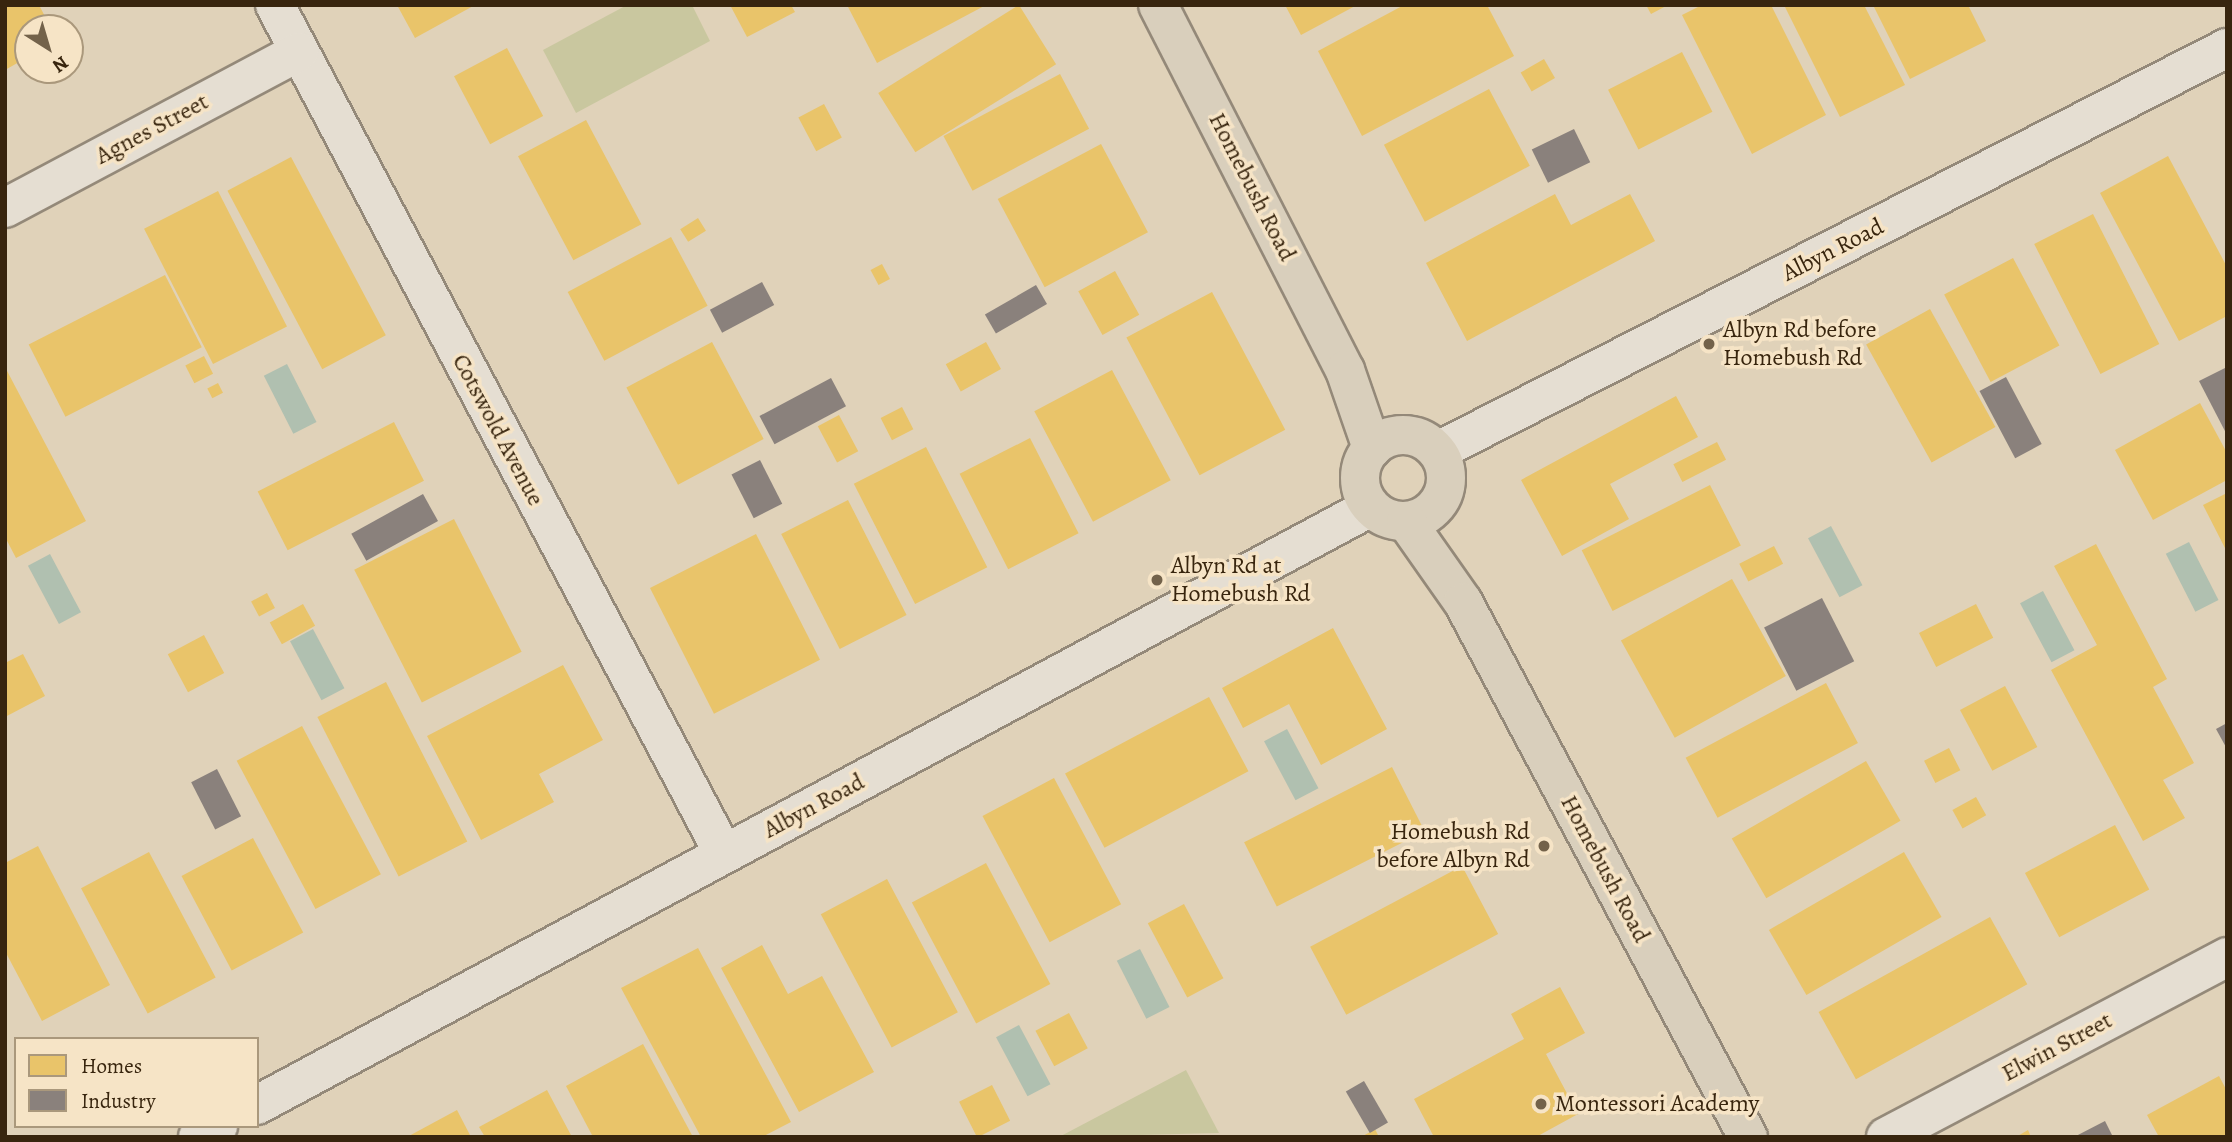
<!DOCTYPE html>
<html>
<head>
<meta charset="utf-8">
<style>
	body { margin:0 }
	#map { position:relative; width:2232px; height:1142px; overflow:hidden; background:#e0d2b9; font-family:Alegreya,serif }
	div>[style] { position:absolute }
	[style*='--x'] { left:calc(var(--x)*1px); top:calc(var(--y)*1px); width:calc(var(--w)*1px); rotate:calc(var(--a)*1deg) }
	.green>* { inset:0; background:#c9c79f }
	.water>* { inset:0; background:#b0c0b0; transform-origin:0 0 }
	.homes>* { inset:0; background:#e9c46a; transform-origin:0 0 }
	.industry>* { inset:0; background:#8a817c; transform-origin:0 0 }
	.roads { filter:drop-shadow(2px 0 #948979) drop-shadow(-2px 0 #948979) drop-shadow(0 2px #948979) drop-shadow(0 -2px #948979) }
	.minor>* { height:38px; margin:-19px; padding:0 19px; transform-origin:19px; border-radius:19px; background:#e5ded2 }
	.major>* { height:38px; margin:-19px; padding:0 19px; transform-origin:19px; border-radius:19px; background:#d9cfbc }
	.major>.ring { margin:-19px; padding:0; box-sizing:content-box; background:none; border:38px solid #d9cfbc; border-radius:50% }
	.dots>* { width:19px; height:19px; translate:-50% -50%; box-sizing:border-box; border:4px solid #f6e4c6; border-radius:50% }
	span { translate:-50% -50%; white-space:nowrap; text-align:center; line-height:1.15; -webkit-text-stroke:7px #f6e4c6; paint-order:stroke }
	.street-label { font-size:24px; color:#38250e }
	.poi-label { font-size:24px; color:#38250e }
	.left { translate:0 -50%; text-align:left }
	.right { translate:-100% -50%; text-align:right }
	.frame { position:absolute; inset:0; border:7px solid #38250e; pointer-events:none }
	.legend { position:absolute; left:14px; top:1037px; width:245px; height:91px; box-sizing:border-box; background:#f6e4c6; border:2px solid #aa987c; margin:0; padding:9px 12px; list-style:none; font-size:21px; color:#38250e }
	.legend li { display:flex; align-items:center; gap:14px; height:35px }
	.legend b { width:35px; border:2px solid #aa987c }
	.north { position:absolute; left:14px; top:14px; width:70px; height:70px; box-sizing:border-box; background:#f6e4c6; border:2px solid #aa987c; border-radius:50%; rotate:143deg; font-size:19px; font-weight:700; line-height:28px; text-align:center; color:#38250e }
	.north::after { content:''; display:block; margin:auto; width:24px; height:32px; background:#73624a; clip-path:polygon(50% 0,100% 100%,50% 72%,0 100%) }
</style>
</head>
<body>
<div id="map">
	<div class="green">
		<div style="clip-path:polygon(627px 5px,692px 5px,710px 41px,576px 113px,543px 50px)"></div>
		<div style="clip-path:polygon(1186px 1070px,1219px 1133px,1059px 1137px)"></div>
	</div>
	<div class="water">
		<div style="left:287px;top:364px;width:65px;height:26px;rotate:63deg"></div>
		<div style="left:1831px;top:526px;width:67px;height:26px;rotate:62deg"></div>
		<div style="left:2189px;top:542px;width:65px;height:26px;rotate:63deg"></div>
		<div style="left:50px;top:554px;width:66px;height:25px;rotate:62deg"></div>
		<div style="left:2043px;top:591px;width:67px;height:26px;rotate:62deg"></div>
		<div style="left:313px;top:629px;width:67px;height:26px;rotate:62deg"></div>
		<div style="left:1287px;top:729px;width:67px;height:26px;rotate:62deg"></div>
		<div style="left:1140px;top:949px;width:65px;height:26px;rotate:63deg"></div>
		<div style="left:1019px;top:1025px;width:67px;height:26px;rotate:62deg"></div>
	</div>
	<div class="homes">
		<div style="clip-path:polygon(5px 5px,39px 5px,51px 28px,28px 28px,28px 57px,5px 70px)"></div>
		<div style="clip-path:polygon(397px 5px,475px 5px,415px 38px)"></div>
		<div style="clip-path:polygon(730px 5px,791px 5px,795px 12px,747px 37px)"></div>
		<div style="clip-path:polygon(847px 5px,986px 5px,877px 63px)"></div>
		<div style="left:1019px;top:5px;width:70px;height:166px;rotate:58deg"></div>
		<div style="clip-path:polygon(1285px 5px,1357px 5px,1301px 35px)"></div>
		<div style="clip-path:polygon(1404px 5px,1487px 5px,1514px 56px,1362px 136px,1318px 51px)"></div>
		<div style="clip-path:polygon(1646px 5px,1668px 5px,1651px 14px)"></div>
		<div style="clip-path:polygon(1702px 5px,1771px 5px,1826px 115px,1752px 154px,1682px 15px)"></div>
		<div style="clip-path:polygon(1784px 5px,1864px 5px,1905px 85px,1840px 117px)"></div>
		<div style="clip-path:polygon(1873px 5px,1968px 5px,1986px 41px,1910px 79px)"></div>
		<div style="left:507px;top:48px;width:77px;height:60px;rotate:62deg"></div>
		<div style="left:1682px;top:52px;width:67px;height:83px;rotate:63deg"></div>
		<div style="left:1544px;top:59px;width:22px;height:27px;rotate:60deg"></div>
		<div style="left:1060px;top:74px;width:62px;height:132px;rotate:62deg"></div>
		<div style="left:1489px;top:89px;width:87px;height:119px;rotate:62deg"></div>
		<div style="left:824px;top:104px;width:38px;height:29px;rotate:62deg"></div>
		<div style="left:586px;top:120px;width:118px;height:77px;rotate:62deg"></div>
		<div style="left:1101px;top:144px;width:100px;height:117px;rotate:62deg"></div>
		<div style="clip-path:polygon(2168px 156px,2227px 267px,2227px 316px,2179px 341px,2100px 193px)"></div>
		<div style="left:291px;top:157px;width:202px;height:72px;rotate:62deg"></div>
		<div style="left:218px;top:191px;width:152px;height:83px;rotate:63deg"></div>
		<div style="clip-path:polygon(1555px 194px,1571px 225px,1630px 194px,1655px 241px,1467px 341px,1426px 263px)"></div>
		<div style="left:2093px;top:214px;width:146px;height:66px;rotate:63deg"></div>
		<div style="left:698px;top:218px;width:15px;height:21px;rotate:58deg"></div>
		<div style="left:671px;top:237px;width:78px;height:117px;rotate:62deg"></div>
		<div style="left:2013px;top:258px;width:99px;height:78px;rotate:62deg"></div>
		<div style="left:882px;top:264px;width:17px;height:13px;rotate:62deg"></div>
		<div style="left:1115px;top:271px;width:50px;height:42px;rotate:61deg"></div>
		<div style="left:165px;top:275px;width:81px;height:153px;rotate:63deg"></div>
		<div style="left:1212px;top:292px;width:156px;height:97px;rotate:62deg"></div>
		<div style="left:1930px;top:309px;width:135px;height:73px;rotate:61deg"></div>
		<div style="left:712px;top:342px;width:110px;height:97px;rotate:62deg"></div>
		<div style="left:986px;top:342px;width:31px;height:46px;rotate:61deg"></div>
		<div style="left:204px;top:356px;width:20px;height:21px;rotate:63deg"></div>
		<div style="clip-path:polygon(5px 367px,86px 521px,16px 558px,5px 537px)"></div>
		<div style="left:1112px;top:370px;width:125px;height:88px;rotate:62deg"></div>
		<div style="left:218px;top:383px;width:11px;height:12px;rotate:63deg"></div>
		<div style="clip-path:polygon(1676px 396px,1698px 437px,1610px 484px,1629px 519px,1562px 556px,1521px 480px)"></div>
		<div style="clip-path:polygon(2200px 403px,2227px 453px,2227px 480px,2153px 520px,2115px 450px)"></div>
		<div style="left:902px;top:407px;width:25px;height:24px;rotate:63deg"></div>
		<div style="left:839px;top:415px;width:41px;height:24px;rotate:62deg"></div>
		<div style="left:394px;top:422px;width:66px;height:153px;rotate:63deg"></div>
		<div style="left:1030px;top:438px;width:107px;height:79px;rotate:63deg"></div>
		<div style="left:1717px;top:442px;width:20px;height:49px;rotate:63deg"></div>
		<div style="left:926px;top:447px;width:135px;height:81px;rotate:63deg"></div>
		<div style="left:1710px;top:485px;width:68px;height:144px;rotate:63deg"></div>
		<div style="clip-path:polygon(2227px 493px,2227px 552px,2203px 505px)"></div>
		<div style="left:848px;top:500px;width:129px;height:75px;rotate:63deg"></div>
		<div style="left:454px;top:519px;width:149px;height:112px;rotate:63deg"></div>
		<div style="left:756px;top:534px;width:141px;height:119px;rotate:63deg"></div>
		<div style="clip-path:polygon(2096px 544px,2167px 679px,2153px 687px,2194px 763px,2163px 780px,2185px 818px,2143px 841px,2051px 670px,2097px 645px,2054px 566px)"></div>
		<div style="left:1774px;top:546px;width:20px;height:39px;rotate:63deg"></div>
		<div style="left:1732px;top:579px;width:111px;height:127px;rotate:61deg"></div>
		<div style="left:267px;top:593px;width:17px;height:18px;rotate:62deg"></div>
		<div style="left:303px;top:604px;width:25px;height:38px;rotate:61deg"></div>
		<div style="left:1976px;top:604px;width:38px;height:64px;rotate:63deg"></div>
		<div style="clip-path:polygon(1333px 628px,1387px 729px,1321px 765px,1289px 704px,1243px 728px,1222px 688px)"></div>
		<div style="left:204px;top:635px;width:43px;height:41px;rotate:62deg"></div>
		<div style="clip-path:polygon(23px 654px,45px 696px,5px 717px,5px 663px)"></div>
		<div style="clip-path:polygon(563px 665px,603px 740px,539px 774px,554px 802px,481px 840px,427px 736px)"></div>
		<div style="left:386px;top:682px;width:179px;height:77px;rotate:63deg"></div>
		<div style="left:1826px;top:683px;width:68px;height:159px;rotate:62deg"></div>
		<div style="left:2005px;top:686px;width:69px;height:51px;rotate:62deg"></div>
		<div style="left:1209px;top:697px;width:84px;height:163px;rotate:62deg"></div>
		<div style="left:302px;top:726px;width:168px;height:74px;rotate:62deg"></div>
		<div style="left:1949px;top:748px;width:25px;height:28px;rotate:63deg"></div>
		<div style="left:1866px;top:761px;width:69px;height:155px;rotate:60deg"></div>
		<div style="left:1392px;top:767px;width:72px;height:166px;rotate:63deg"></div>
		<div style="left:1054px;top:778px;width:143px;height:81px;rotate:62deg"></div>
		<div style="left:1976px;top:797px;width:21px;height:27px;rotate:61deg"></div>
		<div style="left:2115px;top:825px;width:73px;height:102px;rotate:62deg"></div>
		<div style="left:253px;top:838px;width:107px;height:81px;rotate:62deg"></div>
		<div style="clip-path:polygon(38px 846px,110px 985px,42px 1021px,5px 951px,5px 863px)"></div>
		<div style="left:149px;top:852px;width:142px;height:77px;rotate:62deg"></div>
		<div style="left:1904px;top:852px;width:75px;height:156px;rotate:60deg"></div>
		<div style="left:986px;top:863px;width:137px;height:84px;rotate:62deg"></div>
		<div style="left:1462px;top:866px;width:77px;height:172px;rotate:62deg"></div>
		<div style="left:887px;top:879px;width:151px;height:75px;rotate:62deg"></div>
		<div style="left:1184px;top:904px;width:84px;height:41px;rotate:62deg"></div>
		<div style="left:1990px;top:917px;width:77px;height:196px;rotate:61deg"></div>
		<div style="clip-path:polygon(762px 945px,788px 994px,822px 976px,874px 1072px,799px 1112px,721px 968px)"></div>
		<div style="clip-path:polygon(698px 948px,791px 1122px,762px 1137px,701px 1137px,621px 988px)"></div>
		<div style="clip-path:polygon(1560px 987px,1585px 1033px,1546px 1054px,1578px 1114px,1536px 1137px,1434px 1137px,1414px 1099px,1524px 1039px,1511px 1014px)"></div>
		<div style="left:1069px;top:1013px;width:40px;height:38px;rotate:62deg"></div>
		<div style="clip-path:polygon(643px 1044px,693px 1137px,593px 1137px,566px 1086px)"></div>
		<div style="clip-path:polygon(2219px 1076px,2227px 1091px,2227px 1137px,2159px 1137px,2147px 1115px)"></div>
		<div style="left:992px;top:1085px;width:40px;height:37px;rotate:63deg"></div>
		<div style="clip-path:polygon(547px 1090px,572px 1137px,485px 1137px,479px 1127px)"></div>
		<div style="clip-path:polygon(457px 1110px,471px 1137px,407px 1137px)"></div>
		<div style="clip-path:polygon(1375px 1129px,1379px 1137px,1361px 1137px,1370px 1132px)"></div>
		<div style="clip-path:polygon(2028px 1130px,2031px 1137px,2016px 1137px)"></div>
	</div>
	<div class="industry">
		<div style="left:1574px;top:129px;width:37px;height:47px;rotate:64deg"></div>
		<div style="left:762px;top:282px;width:26px;height:59px;rotate:62deg"></div>
		<div style="left:1036px;top:285px;width:22px;height:59px;rotate:60deg"></div>
		<div style="clip-path:polygon(2227px 367px,2227px 435px,2199px 381px)"></div>
		<div style="left:2006px;top:377px;width:76px;height:30px;rotate:62deg"></div>
		<div style="left:831px;top:378px;width:32px;height:81px;rotate:62deg"></div>
		<div style="left:760px;top:460px;width:49px;height:32px;rotate:63deg"></div>
		<div style="left:423px;top:494px;width:31px;height:82px;rotate:61deg"></div>
		<div style="left:1822px;top:598px;width:71px;height:65px;rotate:63deg"></div>
		<div style="clip-path:polygon(2227px 723px,2227px 749px,2216px 729px)"></div>
		<div style="left:217px;top:769px;width:53px;height:29px;rotate:63deg"></div>
		<div style="left:1364px;top:1081px;width:48px;height:21px;rotate:60deg"></div>
		<div style="clip-path:polygon(2105px 1121px,2113px 1137px,2074px 1137px)"></div>
	</div>
	<div class="roads">
		<div class="minor">
			<div style="--x:275;--y:5;--w:960;--a:62.13"></div>
			<div style="--x:5;--y:208;--w:333;--a:-28"></div>
			<div style="--x:1438;--y:451;--w:886;--a:-27.06"></div>
			<div style="--x:257;--y:1105;--w:1264;--a:-28.23"></div>
			<div style="--x:198;--y:1137;--w:23;--a:-29"></div>
			<div style="--x:1886;--y:1137;--w:386;--a:-27.8"></div>
		</div>
		<div class="major">
			<div style="--x:1158;--y:5;--w:410;--a:62.9"></div>
			<div style="--x:1345;--y:370;--w:83;--a:70.9"></div>
			<div class="ring" style="left:1360px;top:435px;width:48px;height:48px"></div>
			<div style="--x:1406;--y:521;--w:99;--a:54.9"></div>
			<div style="--x:1463;--y:602;--w:606;--a:61.96"></div>
		</div>
	</div>
	<div class="dots">
		<div style="left:1709px;top:344px;background:#73624a"></div>
		<div style="left:1157px;top:580px;background:#73624a"></div>
		<div style="left:1544px;top:846px;background:#73624a"></div>
		<div style="left:1541px;top:1104px;background:#73624a"></div>
	</div>
	<div class="street-label">
		<span style="left:152px;top:129px;rotate:-28deg">Agnes Street</span>
		<span style="left:1252px;top:187px;rotate:63deg">Homebush Road</span>
		<span style="left:1833px;top:250px;rotate:-27deg">Albyn Road</span>
		<span style="left:498px;top:430px;rotate:62deg">Cotswold Avenue</span>
		<span style="left:814px;top:806px;rotate:-28deg">Albyn Road</span>
		<span style="left:1605px;top:869px;rotate:62deg">Homebush Road</span>
		<span style="left:2057px;top:1047px;rotate:-28deg">Elwin Street</span>
	</div>
	<div class="poi-label">
		<span class="left" style="left:1723px;top:344px">Albyn Rd before<br>Homebush Rd</span>
		<span class="left" style="left:1171px;top:580px">Albyn Rd at<br>Homebush Rd</span>
		<span class="right" style="left:1530px;top:846px">Homebush Rd<br>before Albyn Rd</span>
		<span class="left" style="left:1555px;top:1104px">Montessori Academy</span>
	</div>
	<div class="frame"></div>
	<ul class="legend">
	<li><b style="height:19px;background:#e9c46a"></b>Homes</li>
	<li><b style="height:19px;background:#8a817c"></b>Industry</li>
	</ul>
	<div class="north">N</div>
</div>
</body>
</html>
